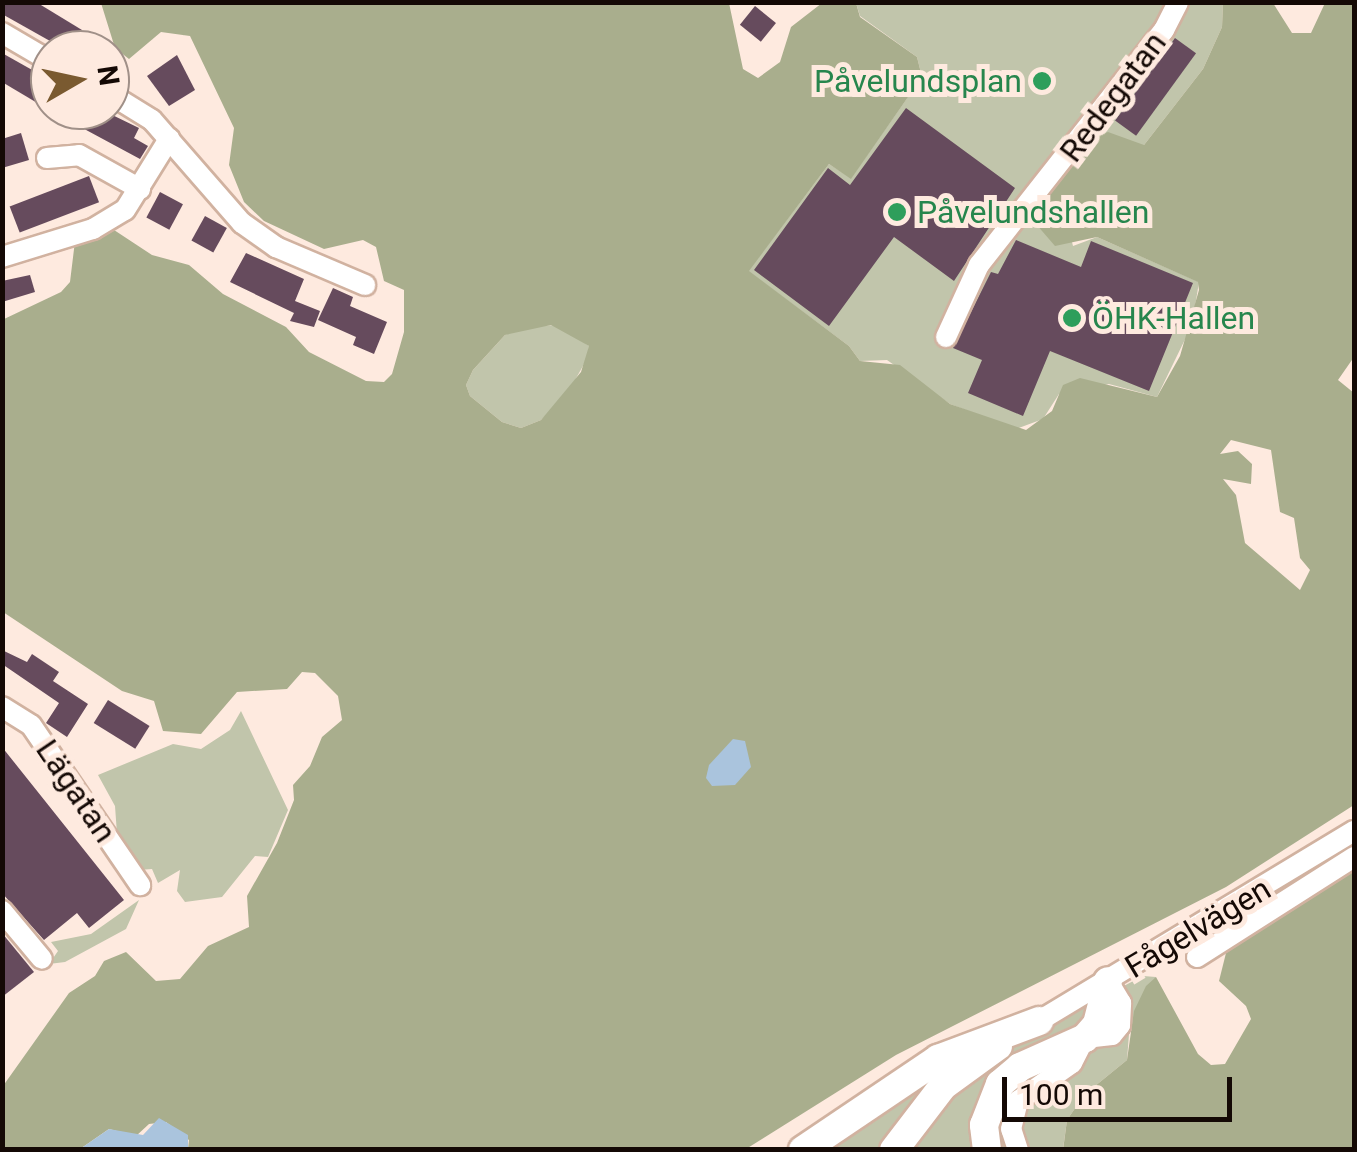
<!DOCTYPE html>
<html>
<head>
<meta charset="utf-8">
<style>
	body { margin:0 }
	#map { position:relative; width:1357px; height:1152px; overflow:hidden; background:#feeadf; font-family:Roboto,sans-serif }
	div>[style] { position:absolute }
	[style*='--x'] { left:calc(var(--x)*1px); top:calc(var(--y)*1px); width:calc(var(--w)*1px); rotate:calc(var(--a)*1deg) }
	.green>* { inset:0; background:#c1c5ab }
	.forest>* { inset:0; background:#a9ae8d }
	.water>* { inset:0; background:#aac4dd }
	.building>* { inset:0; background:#664b5d; transform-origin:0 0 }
	.roads { filter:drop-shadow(2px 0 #d1b2a0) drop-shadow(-2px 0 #d1b2a0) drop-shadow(0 2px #d1b2a0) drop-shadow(0 -2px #d1b2a0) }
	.minor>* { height:20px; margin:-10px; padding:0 10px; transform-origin:10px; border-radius:10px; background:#fff }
	.highway>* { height:28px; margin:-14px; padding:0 14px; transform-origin:14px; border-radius:14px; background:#fff }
	.dots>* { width:28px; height:28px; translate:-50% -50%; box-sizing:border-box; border:5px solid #feeadf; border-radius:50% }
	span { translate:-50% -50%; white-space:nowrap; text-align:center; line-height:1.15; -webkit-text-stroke:10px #feeadf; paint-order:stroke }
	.leisure-label { font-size:32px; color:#27864d }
	.right { translate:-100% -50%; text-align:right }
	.left { translate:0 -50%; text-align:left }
	.street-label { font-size:32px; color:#140905 }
	.frame { position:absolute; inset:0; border:5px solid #140905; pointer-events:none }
	.north { position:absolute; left:30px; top:30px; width:100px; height:100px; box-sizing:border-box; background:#feeadf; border:2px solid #a09088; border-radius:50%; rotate:81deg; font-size:28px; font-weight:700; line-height:40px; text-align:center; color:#140905 }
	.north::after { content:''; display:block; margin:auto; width:35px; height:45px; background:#7a5a30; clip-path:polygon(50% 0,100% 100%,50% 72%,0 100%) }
	.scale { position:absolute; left:1002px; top:1077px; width:230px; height:45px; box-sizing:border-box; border:5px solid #140905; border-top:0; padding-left:12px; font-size:30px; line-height:35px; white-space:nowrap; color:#140905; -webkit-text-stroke:8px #feeadf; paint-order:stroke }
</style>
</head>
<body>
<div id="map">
	<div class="green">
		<div style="clip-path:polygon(856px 3px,1223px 3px,1222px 27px,1203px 69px,1144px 145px,1084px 148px,1058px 186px,1073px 246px,1097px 237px,1199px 282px,1192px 325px,1157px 397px,1109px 384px,1059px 394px,1043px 419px,1016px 429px,950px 404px,887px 360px,860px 361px,849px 346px,748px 271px,829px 164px,851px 178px,922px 77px,917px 57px,860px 16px)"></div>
		<div style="clip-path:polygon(560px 325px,589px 346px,588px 357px,565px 398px,541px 420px,521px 428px,502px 422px,470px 396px,466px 385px,473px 370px,505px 335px,528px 326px)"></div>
		<div style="clip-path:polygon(241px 711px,288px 810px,268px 857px,255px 856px,222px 897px,185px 902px,177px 891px,180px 870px,158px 883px,152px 869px,138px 870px,118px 848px,115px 806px,98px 775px,173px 744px,201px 749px,230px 730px)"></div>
		<div style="clip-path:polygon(139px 900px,126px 929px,65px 962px,49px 964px,58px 951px,51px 942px,91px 934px)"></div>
		<div style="clip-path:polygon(1143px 976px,1156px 977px,1129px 1034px,1127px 1060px,1084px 1095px,1067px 1120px,1063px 1149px,995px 1149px,994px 1109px,1007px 1088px,1048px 1065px,1116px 990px)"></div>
		<div style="clip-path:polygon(1089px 1003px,1076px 1033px,1000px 1068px,983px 1088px,974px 1110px,975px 1149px,905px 1150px,929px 1113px,1007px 1049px)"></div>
		<div style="clip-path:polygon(945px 1065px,878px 1149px,818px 1150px)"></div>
	</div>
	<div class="forest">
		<div style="clip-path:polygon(evenodd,101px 3px,729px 3px,743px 69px,758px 78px,780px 62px,791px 27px,822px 3px,856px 3px,860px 17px,917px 57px,922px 77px,851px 179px,829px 164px,749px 271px,849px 346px,860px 361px,900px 365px,950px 404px,1026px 430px,1052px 411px,1063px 385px,1080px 378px,1157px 397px,1180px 356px,1199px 290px,1198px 282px,1097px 237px,1055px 246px,1036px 224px,1038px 204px,1093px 138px,1108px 132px,1144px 145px,1203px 69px,1222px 27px,1223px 3px,1273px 3px,1292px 33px,1311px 33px,1325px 3px,1354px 3px,1354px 357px,1338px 380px,1354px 393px,1354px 805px,1226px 887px,896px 1055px,746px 1149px,188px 1149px,189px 1140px,166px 1122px,149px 1124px,136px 1136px,109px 1129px,80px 1149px,3px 1149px,3px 1086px,69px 993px,95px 976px,104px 961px,126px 952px,156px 981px,180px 979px,208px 946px,249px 927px,247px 896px,277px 843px,294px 800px,293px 785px,310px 766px,322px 737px,342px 720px,338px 696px,315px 673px,302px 672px,287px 689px,237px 692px,201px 734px,163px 731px,154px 701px,122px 691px,3px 612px,2px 320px,61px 292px,70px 282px,75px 241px,111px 228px,152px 255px,189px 265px,223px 294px,286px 327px,309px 352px,366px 381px,384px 382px,392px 374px,404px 332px,404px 290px,384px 281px,376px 247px,363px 240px,324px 249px,264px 221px,244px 202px,229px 165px,234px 128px,190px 36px,161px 32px,129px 59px,115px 48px,101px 3px,551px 325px,589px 346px,581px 372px,541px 420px,521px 428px,502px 422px,470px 396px,466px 385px,473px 370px,505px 335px,551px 325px,101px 3px,1231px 440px,1271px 450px,1280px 512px,1294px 518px,1300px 558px,1310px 570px,1300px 590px,1245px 543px,1236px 495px,1223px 479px,1251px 484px,1252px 464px,1238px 451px,1220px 454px,1231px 440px)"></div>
		<div style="clip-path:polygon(1354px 866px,1354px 1149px,1063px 1150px,1067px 1120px,1084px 1095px,1127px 1060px,1134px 1011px,1146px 986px,1156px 977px,1198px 1054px,1211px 1065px,1225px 1064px,1251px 1019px,1246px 1006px,1219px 981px,1228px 945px)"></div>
	</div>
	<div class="water">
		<div style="clip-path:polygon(733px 739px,745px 741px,751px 767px,735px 785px,712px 786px,706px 778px,709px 765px)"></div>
		<div style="clip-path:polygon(159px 1118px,188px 1135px,188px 1149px,80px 1149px,109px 1129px,143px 1135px)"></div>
	</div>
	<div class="building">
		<div style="clip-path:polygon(2px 2px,36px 2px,82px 30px,66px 50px,2px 14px)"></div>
		<div style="left:755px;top:6px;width:27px;height:24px;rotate:39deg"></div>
		<div style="left:1175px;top:38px;width:26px;height:102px;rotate:36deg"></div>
		<div style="clip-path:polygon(2px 53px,50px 80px,39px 104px,2px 82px)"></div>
		<div style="clip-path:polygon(177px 55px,195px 90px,169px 106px,147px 76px)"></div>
		<div style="clip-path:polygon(906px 108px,1015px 188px,954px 281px,894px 237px,829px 326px,754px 270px,828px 168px,850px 185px)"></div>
		<div style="clip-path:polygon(49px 110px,102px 110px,139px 128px,134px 138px,148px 146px,140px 159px)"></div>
		<div style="clip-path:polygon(21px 133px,29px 160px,2px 168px,2px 139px)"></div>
		<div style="left:89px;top:176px;width:28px;height:85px;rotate:69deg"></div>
		<div style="left:160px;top:192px;width:26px;height:29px;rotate:28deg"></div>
		<div style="left:205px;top:216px;width:25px;height:28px;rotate:29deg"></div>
		<div style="clip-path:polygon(1016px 240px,1081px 267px,1091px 241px,1193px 283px,1149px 391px,1050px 351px,1023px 416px,968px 393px,982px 360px,953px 348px,991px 272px,998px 274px)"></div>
		<div style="clip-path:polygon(246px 253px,304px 279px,295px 301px,320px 311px,314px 327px,290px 321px,294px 313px,230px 282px)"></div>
		<div style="clip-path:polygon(30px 275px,35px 292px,2px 302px,2px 281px)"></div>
		<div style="clip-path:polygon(333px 288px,353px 297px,350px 306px,387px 322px,374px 354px,353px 345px,356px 337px,318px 320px)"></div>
		<div style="clip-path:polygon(2px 650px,27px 662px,32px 654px,59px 672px,53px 681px,88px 704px,67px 737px,46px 723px,59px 703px,2px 664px)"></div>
		<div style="left:108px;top:700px;width:49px;height:27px;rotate:32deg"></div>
		<div style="clip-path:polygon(2px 747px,124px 900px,89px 928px,77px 913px,44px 940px,2px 893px)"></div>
		<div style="clip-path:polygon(2px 933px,34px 972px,2px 997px)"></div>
	</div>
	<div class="roads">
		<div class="minor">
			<div style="--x:2;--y:33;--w:56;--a:30.3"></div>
			<div style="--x:110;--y:94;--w:49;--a:31.8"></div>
			<div style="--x:152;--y:120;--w:137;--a:48.9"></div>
			<div style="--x:242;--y:223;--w:42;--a:35.2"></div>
			<div style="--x:276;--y:247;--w:97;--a:23.1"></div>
			<div style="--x:47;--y:158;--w:32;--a:-5"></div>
			<div style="--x:79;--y:155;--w:70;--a:29.1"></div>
			<div style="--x:2;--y:257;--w:95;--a:-17.1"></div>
			<div style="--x:93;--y:229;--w:37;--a:-31"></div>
			<div style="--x:125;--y:210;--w:84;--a:-58.2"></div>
			<div style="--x:946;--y:337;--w:79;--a:-65.4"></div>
			<div style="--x:979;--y:265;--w:299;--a:-51.8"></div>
			<div style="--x:1164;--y:30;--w:31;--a:-63"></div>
			<div style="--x:2;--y:707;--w:34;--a:32"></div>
			<div style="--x:31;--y:725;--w:194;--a:55.7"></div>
			<div style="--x:2;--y:911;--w:62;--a:50.2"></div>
			<div style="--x:1197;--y:957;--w:186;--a:-32.5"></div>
			<div style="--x:1039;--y:1021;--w:368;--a:-31.1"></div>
			<div style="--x:1018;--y:1150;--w:22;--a:-108"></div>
			<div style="--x:1011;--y:1129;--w:29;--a:-76"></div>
			<div style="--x:1018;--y:1101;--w:66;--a:-35.1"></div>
			<div style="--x:1072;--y:1063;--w:28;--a:-63"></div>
			<div style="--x:1085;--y:1038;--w:27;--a:-6"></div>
			<div style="--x:1112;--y:1035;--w:13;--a:-51"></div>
			<div style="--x:1120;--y:1025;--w:22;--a:-87"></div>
			<div style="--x:1121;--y:1003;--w:26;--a:-121"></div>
		</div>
		<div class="highway">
			<div style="--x:803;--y:1150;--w:163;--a:-34"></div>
			<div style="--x:938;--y:1059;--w:108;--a:-20.6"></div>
			<div style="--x:894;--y:1150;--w:81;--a:-52.6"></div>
			<div style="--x:943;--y:1086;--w:68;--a:-36"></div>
			<div style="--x:987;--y:1150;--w:25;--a:-97"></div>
			<div style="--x:984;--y:1125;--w:44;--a:-68.7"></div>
			<div style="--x:1000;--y:1084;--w:26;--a:-40"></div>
			<div style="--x:1020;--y:1067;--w:71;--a:-24"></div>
			<div style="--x:1085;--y:1038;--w:18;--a:-49"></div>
			<div style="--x:1097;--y:1024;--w:44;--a:-75.7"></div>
		</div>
	</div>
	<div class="dots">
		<div style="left:1042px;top:81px;background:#2e9e5b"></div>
		<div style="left:897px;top:212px;background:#2e9e5b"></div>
		<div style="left:1072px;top:318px;background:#2e9e5b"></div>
	</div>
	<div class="leisure-label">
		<span class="right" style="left:1022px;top:81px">Påvelundsplan</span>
		<span class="left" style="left:917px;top:212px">Påvelundshallen</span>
		<span class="left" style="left:1092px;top:318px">ÖHK-Hallen</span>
	</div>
	<div class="street-label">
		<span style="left:1113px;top:97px;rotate:-53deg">Redegatan</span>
		<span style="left:76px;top:791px;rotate:56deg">Lägatan</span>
		<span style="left:1198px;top:928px;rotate:-31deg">Fågelvägen</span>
	</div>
	<div class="frame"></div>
	<div class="north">N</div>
	<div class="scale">100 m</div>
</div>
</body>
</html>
